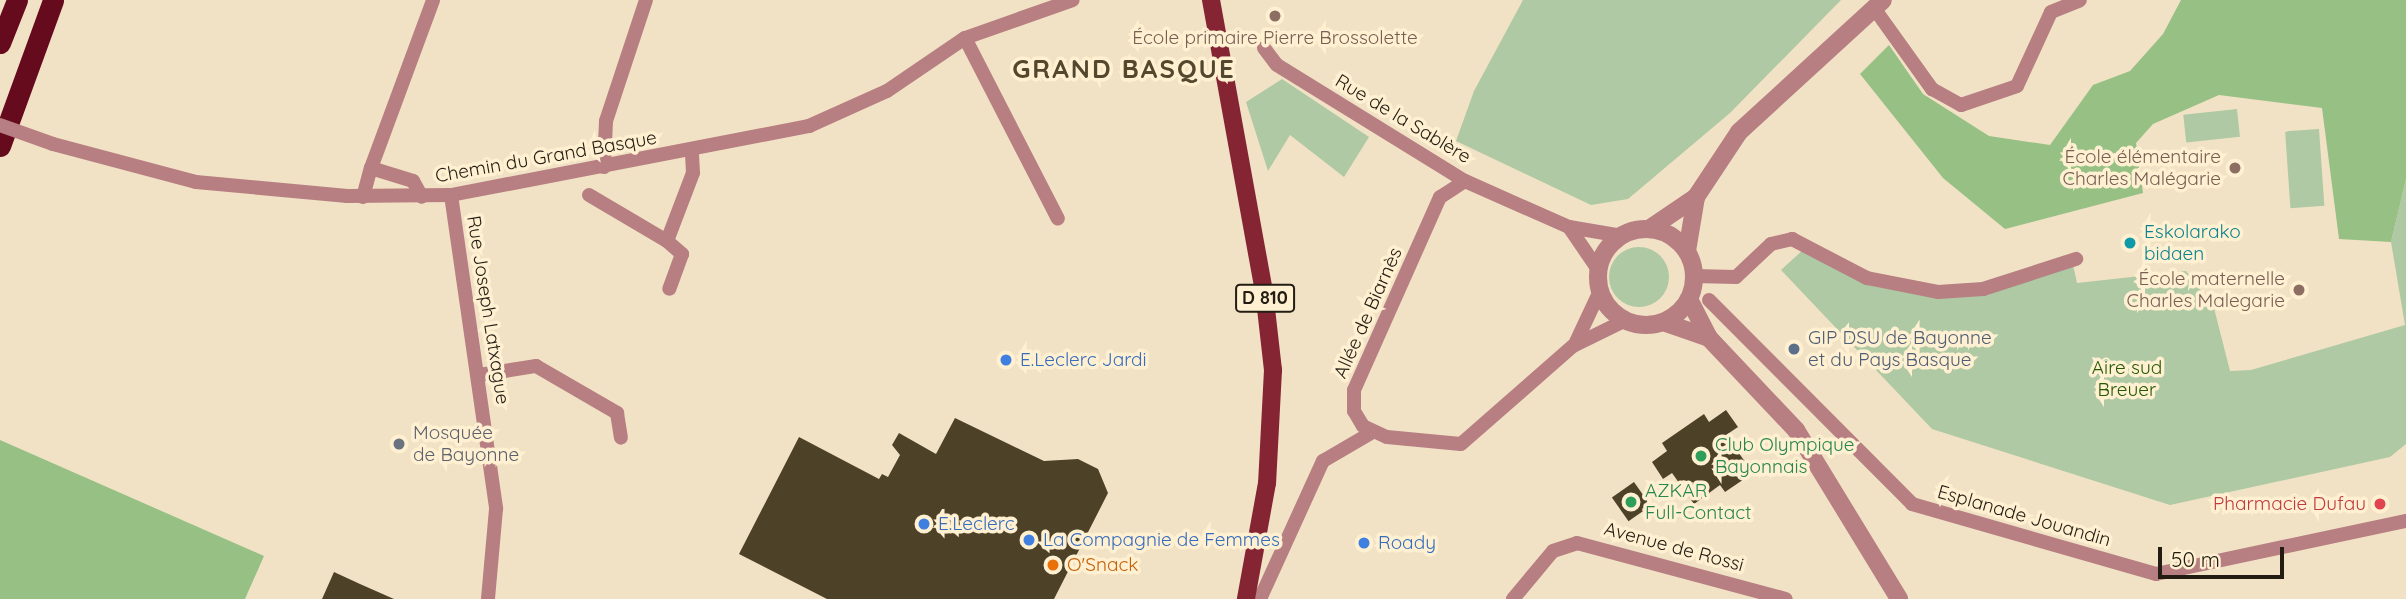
<!DOCTYPE html>
<html>
<head>
<meta charset="utf-8">
<style>
	body { margin:0 }
	#map { position:relative; width:2406px; height:599px; overflow:hidden; background:#f2e2c5; font-family:Quicksand,sans-serif }
	div>[style] { position:absolute }
	[style*='--x'] { left:calc(var(--x)*1px); top:calc(var(--y)*1px); width:calc(var(--w)*1px); rotate:calc(var(--a)*1deg) }
	.green>* { inset:0; background:#aec9a3; transform-origin:0 0 }
	.round { border-radius:50% }
	.forest>* { inset:0; background:#97c085 }
	.building>* { inset:0; background:#4d4128; transform-origin:0 0 }
	.minor>* { height:14px; margin:-7px; padding:0 7px; transform-origin:7px; border-radius:7px; background:#b77f82 }
	.tertiary>* { height:18px; margin:-9px; padding:0 9px; transform-origin:9px; border-radius:9px; background:#b77f82 }
	.tertiary>.ring { margin:-9px; padding:0; box-sizing:content-box; background:none; border:18px solid #b77f82; border-radius:50% }
	.primary>* { height:18px; margin:-9px; padding:0 9px; transform-origin:9px; border-radius:9px; background:#852533 }
	.motorway>* { height:21px; margin:-10.5px; padding:0 10.5px; transform-origin:10.5px; border-radius:10.5px; background:#660a1e }
	.minor-bridge>* { height:14px; margin:-7px; padding:0 7px; transform-origin:7px; border-radius:7px; background:#b77f82 }
	.dots>* { width:19px; height:19px; translate:-50% -50%; box-sizing:border-box; border:4px solid #fff0d2; border-radius:50% }
	span { translate:-50% -50%; white-space:nowrap; text-align:center; line-height:1.15; -webkit-text-stroke:7px #fff0d2; paint-order:stroke }
	.shield-label span { padding:2px 5px; background:#fff0d2; border:2px solid; border-radius:5px; -webkit-text-stroke-width:0 }
	.shield-label { font-size:18px; color:#221c12; font-weight:700 }
	.education-label { font-size:19px; color:#785e54 }
	.right { translate:-100% -50%; text-align:right }
	.street-label { font-size:19px; color:#221c12 }
	.culture-label { font-size:19px; color:#0d838f }
	.left { translate:0 -50%; text-align:left }
	.service-label { font-size:19px; color:#4e5e75 }
	.shop-label { font-size:19px; color:#366cbe }
	.park-label { font-size:19px; color:#255801 }
	.worship-label { font-size:19px; color:#5b616d }
	.leisure-label { font-size:19px; color:#27864d }
	.health-label { font-size:19px; color:#be3a42 }
	.food-label { font-size:19px; color:#c56008 }
	.district-label { font-size:26px; color:#53472e; font-weight:700; letter-spacing:2px }
	.scale { position:absolute; left:2158px; top:547px; width:126px; height:32px; box-sizing:border-box; border:4px solid #221c12; border-top:0; padding-left:9px; font-size:21px; line-height:24px; white-space:nowrap; color:#221c12; -webkit-text-stroke:5px #fff0d2; paint-order:stroke }
</style>
</head>
<body>
<div id="map">
	<div class="green">
		<div style="clip-path:polygon(1523px 0,1841px 0,1730px 113px,1628px 199px,1591px 205px,1456px 141px,1474px 91px)"></div>
		<div style="clip-path:polygon(1282px 79px,1369px 137px,1344px 177px,1290px 135px,1268px 171px,1246px 102px)"></div>
		<div style="left:2237px;top:109px;width:28px;height:54px;rotate:84deg"></div>
		<div style="left:2319px;top:129px;width:77px;height:34px;rotate:86deg"></div>
		<div style="clip-path:polygon(2406px 179px,2406px 444px,2390px 457px,2170px 505px,1932px 429px,1781px 270px,1804px 249px,1868px 281px,1937px 295px,2073px 265px,2077px 283px,2186px 271px,2214px 308px,2230px 371px,2251px 370px,2405px 325px,2391px 242px)"></div>
		<div class="round" style="left:1609px;top:247px;width:60px;height:60px"></div>
	</div>
	<div class="forest">
		<div style="clip-path:polygon(2181px 0,2406px 0,2406px 179px,2391px 242px,2339px 239px,2322px 108px,2219px 95px,2153px 124px,2136px 143px,2143px 193px,2005px 229px,1943px 178px,1860px 74px,1889px 45px,1923px 94px,1989px 136px,2050px 145px,2093px 85px,2130px 71px,2163px 34px)"></div>
		<div style="clip-path:polygon(0 440px,264px 556px,245px 599px,0 599px)"></div>
	</div>
	<div class="building">
		<div style="clip-path:polygon(1726px 410px,1738px 427px,1726px 435px,1753px 473px,1725px 492px,1720px 485px,1694px 504px,1672px 473px,1663px 479px,1652px 462px,1667px 451px,1662px 443px,1704px 414px,1709px 422px)"></div>
		<div style="clip-path:polygon(955px 418px,1044px 461px,1078px 459px,1098px 469px,1108px 493px,1054px 599px,827px 599px,739px 554px,799px 437px,879px 479px,882px 474px,888px 477px,900px 455px,892px 445px,899px 433px,936px 454px)"></div>
		<div style="left:1634px;top:482px;width:29px;height:27px;rotate:55deg"></div>
		<div style="clip-path:polygon(334px 572px,360px 584px,394px 599px,322px 599px)"></div>
	</div>
	<div class="minor">
		<div style="--x:1874;--y:8;--w:100;--a:54.4"></div>
		<div style="--x:1932;--y:89;--w:33;--a:29"></div>
		<div style="--x:1961;--y:105;--w:59;--a:-18.7"></div>
		<div style="--x:2017;--y:86;--w:81;--a:-65.3"></div>
		<div style="--x:2051;--y:12;--w:31;--a:-22"></div>
		<div style="--x:965;--y:38;--w:203;--a:62.8"></div>
		<div style="--x:1264;--y:48;--w:21;--a:53"></div>
		<div style="--x:1277;--y:65;--w:221;--a:31.7"></div>
		<div style="--x:1465;--y:181;--w:114;--a:23.9"></div>
		<div style="--x:1569;--y:227;--w:54;--a:9.6"></div>
		<div style="--x:53;--y:144;--w:148;--a:14.9"></div>
		<div style="--x:196;--y:182;--w:152;--a:5.3"></div>
		<div style="--x:347;--y:196;--w:104;--a:-0.6"></div>
		<div style="--x:451;--y:195;--w:365;--a:-10.9"></div>
		<div style="--x:809;--y:126;--w:85;--a:-24.2"></div>
		<div style="--x:887;--y:91;--w:94;--a:-34.2"></div>
		<div style="--x:965;--y:38;--w:114;--a:-19.4"></div>
		<div style="--x:604;--y:167;--w:46;--a:-87.5"></div>
		<div style="--x:606;--y:121;--w:127;--a:-71.7"></div>
		<div style="--x:371;--y:168;--w:179;--a:-69.7"></div>
		<div style="--x:1465;--y:181;--w:30;--a:147"></div>
		<div style="--x:1440;--y:197;--w:211;--a:114"></div>
		<div style="--x:1354;--y:390;--w:21;--a:90"></div>
		<div style="--x:1354;--y:411;--w:17;--a:59"></div>
		<div style="--x:1363;--y:426;--w:26;--a:25"></div>
		<div style="--x:1387;--y:437;--w:74;--a:5.4"></div>
		<div style="--x:1461;--y:444;--w:149;--a:-41.2"></div>
		<div style="--x:1573;--y:346;--w:59;--a:-26.1"></div>
		<div style="--x:451;--y:195;--w:317;--a:81.8"></div>
		<div style="--x:496;--y:509;--w:90;--a:95.1"></div>
		<div style="--x:589;--y:195;--w:91;--a:30.5"></div>
		<div style="--x:667;--y:241;--w:73;--a:-69.1"></div>
		<div style="--x:693;--y:173;--w:21;--a:-93"></div>
		<div style="--x:363;--y:197;--w:30;--a:-75"></div>
		<div style="--x:371;--y:168;--w:44;--a:17.2"></div>
		<div style="--x:413;--y:181;--w:18;--a:61"></div>
		<div style="--x:1569;--y:227;--w:53;--a:55.7"></div>
		<div style="--x:667;--y:241;--w:20;--a:41"></div>
		<div style="--x:682;--y:254;--w:37;--a:110"></div>
		<div style="--x:1694;--y:276;--w:42;--a:1.4"></div>
		<div style="--x:1736;--y:277;--w:48;--a:-43.3"></div>
		<div style="--x:1771;--y:244;--w:22;--a:-13"></div>
		<div style="--x:1792;--y:239;--w:85;--a:27.5"></div>
		<div style="--x:1867;--y:278;--w:72;--a:11.2"></div>
		<div style="--x:1938;--y:292;--w:45;--a:-3.8"></div>
		<div style="--x:1983;--y:289;--w:98;--a:-17.9"></div>
		<div style="--x:1709;--y:300;--w:288;--a:45.1"></div>
		<div style="--x:1912;--y:504;--w:254;--a:16"></div>
		<div style="--x:2156;--y:574;--w:256;--a:-12"></div>
		<div style="--x:1576;--y:342;--w:56;--a:-64.8"></div>
		<div style="--x:479;--y:375;--w:58;--a:-9"></div>
		<div style="--x:536;--y:366;--w:94;--a:30.1"></div>
		<div style="--x:617;--y:413;--w:25;--a:81"></div>
		<div style="--x:1260;--y:599;--w:152;--a:-65.5"></div>
		<div style="--x:1323;--y:461;--w:56;--a:-30.3"></div>
		<div style="--x:1513;--y:599;--w:62;--a:-50.2"></div>
		<div style="--x:1553;--y:551;--w:25;--a:-18"></div>
		<div style="--x:1577;--y:543;--w:216;--a:15"></div>
	</div>
	<div class="tertiary">
		<div style="--x:1649;--y:229;--w:57;--a:-34.2"></div>
		<div class="ring" style="left:1598px;top:229px;width:78px;height:78px"></div>
		<div style="--x:1687;--y:251;--w:55;--a:-80.5"></div>
		<div style="--x:1696;--y:197;--w:78;--a:-56.5"></div>
		<div style="--x:1739;--y:132;--w:195;--a:-42.5"></div>
		<div style="--x:1689;--y:299;--w:44;--a:62.9"></div>
		<div style="--x:1709;--y:338;--w:127;--a:46.6"></div>
		<div style="--x:1796;--y:430;--w:198;--a:58.6"></div>
		<div style="--x:1663;--y:322;--w:49;--a:19.2"></div>
	</div>
	<div class="primary">
		<div style="--x:1211;--y:0;--w:296;--a:79.7"></div>
		<div style="--x:1264;--y:291;--w:80;--a:83.5"></div>
		<div style="--x:1273;--y:370;--w:113;--a:93"></div>
		<div style="--x:1267;--y:483;--w:118;--a:100.3"></div>
	</div>
	<div class="motorway">
		<div style="--x:0;--y:43;--w:46;--a:-68.4"></div>
		<div style="--x:0;--y:146;--w:155;--a:-70"></div>
	</div>
	<div class="minor-bridge">
		<div style="--x:0;--y:125;--w:56;--a:19.7"></div>
	</div>
	<div class="dots">
		<div style="left:1275px;top:16px;background:#8d6e63"></div>
		<div style="left:2235px;top:168px;background:#8d6e63"></div>
		<div style="left:2130px;top:243px;background:#0f9aa8"></div>
		<div style="left:2299px;top:290px;background:#8d6e63"></div>
		<div style="left:1794px;top:349px;background:#5c6f8a"></div>
		<div style="left:1006px;top:360px;background:#3f7fe0"></div>
		<div style="left:399px;top:444px;background:#6b7280"></div>
		<div style="left:1701px;top:456px;background:#2e9e5b"></div>
		<div style="left:1631px;top:502px;background:#2e9e5b"></div>
		<div style="left:2380px;top:504px;background:#e0444e"></div>
		<div style="left:924px;top:524px;background:#3f7fe0"></div>
		<div style="left:1029px;top:540px;background:#3f7fe0"></div>
		<div style="left:1364px;top:543px;background:#3f7fe0"></div>
		<div style="left:1053px;top:565px;background:#e8710a"></div>
	</div>
	<div class="shield-label">
		<span style="left:1265px;top:298px">D 810</span>
	</div>
	<div class="education-label">
		<span style="left:1275px;top:38px">École primaire Pierre Brossolette</span>
		<span class="right" style="left:2221px;top:168px">École élémentaire<br>Charles Malégarie</span>
		<span class="right" style="left:2285px;top:290px">École maternelle<br>Charles Malegarie</span>
	</div>
	<div class="street-label">
		<span style="left:1403px;top:119px;rotate:31deg">Rue de la Sablère</span>
		<span style="left:546px;top:157px;rotate:-10deg">Chemin du Grand Basque</span>
		<span style="left:488px;top:310px;rotate:81deg">Rue Joseph Latxague</span>
		<span style="left:1368px;top:313px;rotate:-66deg">Allée de Biarnès</span>
		<span style="left:2024px;top:516px;rotate:16deg">Esplanade Jouandin</span>
		<span style="left:1674px;top:547px;rotate:15deg">Avenue de Rossi</span>
	</div>
	<div class="culture-label">
		<span class="left" style="left:2144px;top:243px">Eskolarako<br>bidaen</span>
	</div>
	<div class="service-label">
		<span class="left" style="left:1808px;top:349px">GIP DSU de Bayonne<br>et du Pays Basque</span>
	</div>
	<div class="shop-label">
		<span class="left" style="left:1020px;top:360px">E.Leclerc Jardi</span>
		<span class="left" style="left:938px;top:524px">E.Leclerc</span>
		<span class="left" style="left:1043px;top:540px">La Compagnie de Femmes</span>
		<span class="left" style="left:1378px;top:543px">Roady</span>
	</div>
	<div class="park-label">
		<span style="left:2127px;top:379px">Aire sud<br>Breuer</span>
	</div>
	<div class="worship-label">
		<span class="left" style="left:413px;top:444px">Mosquée<br>de Bayonne</span>
	</div>
	<div class="leisure-label">
		<span class="left" style="left:1715px;top:456px">Club Olympique<br>Bayonnais</span>
		<span class="left" style="left:1645px;top:502px">AZKAR<br>Full-Contact</span>
	</div>
	<div class="health-label">
		<span class="right" style="left:2366px;top:504px">Pharmacie Dufau</span>
	</div>
	<div class="food-label">
		<span class="left" style="left:1067px;top:565px">O'Snack</span>
	</div>
	<div class="district-label">
		<span style="left:1124px;top:69px">GRAND BASQUE</span>
	</div>
	<div class="scale">50 m</div>
</div>
</body>
</html>
